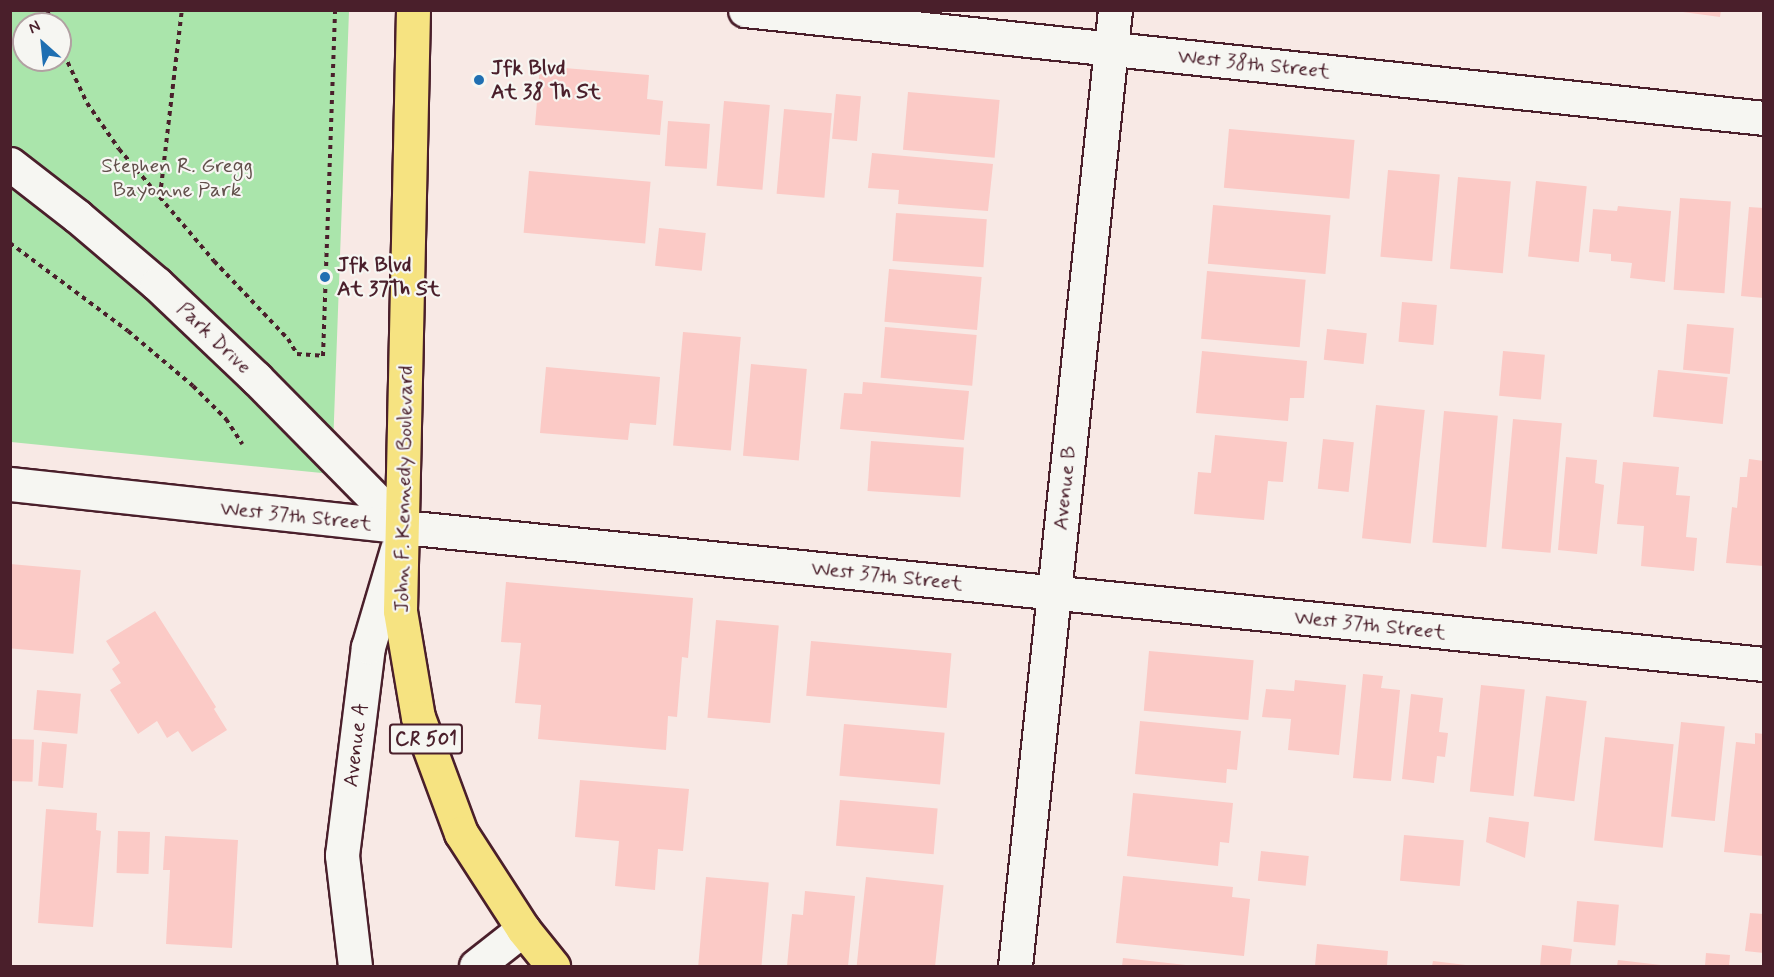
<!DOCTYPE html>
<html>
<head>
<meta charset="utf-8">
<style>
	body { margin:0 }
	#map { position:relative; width:1774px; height:977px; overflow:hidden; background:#f8e9e5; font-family:Mynerve,sans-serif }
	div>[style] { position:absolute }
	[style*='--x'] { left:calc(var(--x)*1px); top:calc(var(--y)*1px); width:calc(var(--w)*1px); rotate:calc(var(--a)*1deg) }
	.green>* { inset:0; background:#aae5ab }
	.building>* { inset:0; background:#fbcac6; transform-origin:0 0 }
	.path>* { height:4px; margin-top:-2px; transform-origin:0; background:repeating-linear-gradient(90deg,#4a1f2b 0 4.5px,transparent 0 9px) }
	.roads { filter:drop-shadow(2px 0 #4a1f2b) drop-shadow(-2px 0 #4a1f2b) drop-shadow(0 2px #4a1f2b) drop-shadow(0 -2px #4a1f2b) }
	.street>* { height:33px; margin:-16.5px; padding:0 16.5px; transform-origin:16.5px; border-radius:16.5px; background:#f6f6f2 }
	.secondary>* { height:33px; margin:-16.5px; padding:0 16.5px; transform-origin:16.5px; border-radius:16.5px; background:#f6f6f2 }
	.primary>* { height:33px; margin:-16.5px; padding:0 16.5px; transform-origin:16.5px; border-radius:16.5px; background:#f6e381 }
	.dots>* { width:16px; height:16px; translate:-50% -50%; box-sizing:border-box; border:3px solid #f6f6f2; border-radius:50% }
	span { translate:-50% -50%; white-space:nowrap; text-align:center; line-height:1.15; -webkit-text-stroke:4.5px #f6f6f2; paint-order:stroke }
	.shield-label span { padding:2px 4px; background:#f6f6f2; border:2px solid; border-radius:4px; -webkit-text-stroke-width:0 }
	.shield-label { font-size:20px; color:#4a1f2b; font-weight:700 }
	.street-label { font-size:21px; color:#4a1f2b }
	.poi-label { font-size:21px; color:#4a1f2b; font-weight:700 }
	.left { translate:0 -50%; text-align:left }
	.park-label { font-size:21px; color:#62504b }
	.frame { position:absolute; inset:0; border:12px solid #4a1f2b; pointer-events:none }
	.north { position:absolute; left:12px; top:12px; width:60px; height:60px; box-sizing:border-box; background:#f6f6f2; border:2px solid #b1a0a2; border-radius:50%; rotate:333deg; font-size:16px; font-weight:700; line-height:24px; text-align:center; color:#4a1f2b }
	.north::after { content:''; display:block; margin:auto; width:21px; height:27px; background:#1f6fb2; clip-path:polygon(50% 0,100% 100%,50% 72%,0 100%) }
</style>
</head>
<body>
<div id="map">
	<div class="green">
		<div style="clip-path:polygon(evenodd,10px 11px,349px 11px,332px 474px,11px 442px,10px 11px,24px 24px,60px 24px,60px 60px,24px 60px,24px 24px)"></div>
	</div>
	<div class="building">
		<div style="clip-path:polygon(1668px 10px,1721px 10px,1720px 17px)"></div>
		<div style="clip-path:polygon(540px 66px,649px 75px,647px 99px,663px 101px,660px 135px,535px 125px)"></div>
		<div style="left:908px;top:92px;width:92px;height:58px;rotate:5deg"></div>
		<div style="left:836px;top:94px;width:25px;height:45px;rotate:5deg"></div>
		<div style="left:724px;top:101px;width:46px;height:85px;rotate:5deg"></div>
		<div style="left:784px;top:109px;width:48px;height:85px;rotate:5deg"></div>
		<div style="left:668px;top:121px;width:42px;height:45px;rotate:4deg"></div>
		<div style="left:1229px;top:129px;width:126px;height:59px;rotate:5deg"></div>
		<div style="clip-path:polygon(872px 153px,993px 164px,988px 211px,898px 204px,899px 190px,868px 188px)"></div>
		<div style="left:1388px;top:170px;width:52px;height:87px;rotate:5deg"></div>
		<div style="left:529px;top:171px;width:122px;height:62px;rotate:5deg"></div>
		<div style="left:1458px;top:177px;width:53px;height:92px;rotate:5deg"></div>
		<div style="left:1536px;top:181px;width:51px;height:76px;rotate:6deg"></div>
		<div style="left:1680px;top:198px;width:51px;height:92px;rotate:4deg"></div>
		<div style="left:1213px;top:205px;width:118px;height:59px;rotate:5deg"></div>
		<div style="clip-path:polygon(1618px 206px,1671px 211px,1665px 282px,1630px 278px,1632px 263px,1611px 261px,1611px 254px,1589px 252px,1593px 209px,1617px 211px)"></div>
		<div style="clip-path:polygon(1749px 207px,1764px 208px,1764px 298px,1741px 296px)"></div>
		<div style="left:896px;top:213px;width:91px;height:48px;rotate:4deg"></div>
		<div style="left:659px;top:228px;width:47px;height:38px;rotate:6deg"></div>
		<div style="left:889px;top:269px;width:93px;height:53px;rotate:5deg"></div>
		<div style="left:1207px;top:271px;width:99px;height:68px;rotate:5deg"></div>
		<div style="left:1402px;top:302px;width:35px;height:40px;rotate:5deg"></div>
		<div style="left:1687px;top:324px;width:47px;height:46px;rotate:5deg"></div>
		<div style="left:885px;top:327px;width:92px;height:51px;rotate:5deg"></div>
		<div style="left:1327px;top:329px;width:40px;height:31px;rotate:6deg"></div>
		<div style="left:683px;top:332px;width:58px;height:114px;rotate:5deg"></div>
		<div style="clip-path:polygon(1202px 351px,1307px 361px,1304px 398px,1290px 398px,1288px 421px,1196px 413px)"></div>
		<div style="left:1503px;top:351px;width:42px;height:45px;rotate:5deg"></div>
		<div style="left:751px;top:364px;width:56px;height:92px;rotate:5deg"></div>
		<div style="clip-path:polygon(546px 367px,660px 377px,656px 425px,630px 423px,628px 440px,540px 433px)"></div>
		<div style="left:1658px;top:370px;width:70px;height:47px;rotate:6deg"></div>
		<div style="clip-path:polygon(863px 382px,969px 391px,964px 440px,840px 429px,844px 393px,862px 394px)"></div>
		<div style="left:1376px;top:405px;width:49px;height:134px;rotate:6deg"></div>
		<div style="left:1444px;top:411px;width:54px;height:132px;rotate:5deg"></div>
		<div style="left:1513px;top:419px;width:49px;height:130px;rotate:5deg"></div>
		<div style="clip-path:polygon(1215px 435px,1287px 442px,1283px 482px,1268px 481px,1264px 520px,1194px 514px,1198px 472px,1211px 473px)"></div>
		<div style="left:1323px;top:439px;width:31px;height:50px;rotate:6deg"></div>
		<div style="left:871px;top:441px;width:93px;height:50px;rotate:4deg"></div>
		<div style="clip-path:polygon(1566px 457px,1597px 460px,1595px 483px,1604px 485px,1597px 554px,1558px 550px)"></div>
		<div style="clip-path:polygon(1749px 459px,1764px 461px,1764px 566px,1726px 563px,1732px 507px,1737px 508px,1740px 477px,1747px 477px)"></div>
		<div style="clip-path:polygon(1623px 462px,1679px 467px,1676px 495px,1690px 496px,1686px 537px,1697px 538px,1694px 571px,1641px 566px,1644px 526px,1617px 524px)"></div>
		<div style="left:10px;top:564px;width:71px;height:84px;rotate:5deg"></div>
		<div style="clip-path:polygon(506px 582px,693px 598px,688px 658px,682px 657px,677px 717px,668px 716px,666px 750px,538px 739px,541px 705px,515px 703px,521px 643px,501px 642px)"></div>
		<div style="clip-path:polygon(155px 611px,216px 707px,214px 709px,227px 730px,192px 752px,178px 731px,167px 738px,157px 721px,138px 734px,110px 690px,121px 683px,112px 669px,120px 663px,106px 641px)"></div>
		<div style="left:716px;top:620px;width:63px;height:98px;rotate:5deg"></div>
		<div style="left:811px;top:641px;width:141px;height:55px;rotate:5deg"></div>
		<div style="left:1149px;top:651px;width:105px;height:60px;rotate:5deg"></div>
		<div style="clip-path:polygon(1363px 674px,1383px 676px,1381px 688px,1400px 690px,1391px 781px,1353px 778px)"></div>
		<div style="clip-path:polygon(1295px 680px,1346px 685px,1339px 755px,1288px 750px,1291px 719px,1262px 717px,1266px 689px,1294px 691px)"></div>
		<div style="left:1481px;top:685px;width:44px;height:107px;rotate:6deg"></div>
		<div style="left:37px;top:690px;width:44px;height:40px;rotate:5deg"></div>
		<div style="clip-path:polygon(1411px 694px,1443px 698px,1439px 732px,1448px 733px,1445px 757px,1437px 756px,1434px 783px,1402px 779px)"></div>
		<div style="left:1546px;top:696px;width:41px;height:101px;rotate:7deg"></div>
		<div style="clip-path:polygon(1140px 721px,1241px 731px,1237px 770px,1227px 769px,1226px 783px,1135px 774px)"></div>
		<div style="left:1681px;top:722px;width:44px;height:95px;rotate:6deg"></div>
		<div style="left:844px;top:724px;width:101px;height:52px;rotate:5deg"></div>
		<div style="clip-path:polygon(1755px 733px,1764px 734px,1764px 856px,1724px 852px,1736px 742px,1755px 744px)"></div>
		<div style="left:1605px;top:737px;width:69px;height:104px;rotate:6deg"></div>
		<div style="left:11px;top:739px;width:23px;height:42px;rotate:2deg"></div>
		<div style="left:42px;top:742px;width:25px;height:44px;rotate:5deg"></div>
		<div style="clip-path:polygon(580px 780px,689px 789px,683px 851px,658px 849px,655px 890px,615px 886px,619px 841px,575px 837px)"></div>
		<div style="clip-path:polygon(1133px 793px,1233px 803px,1229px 843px,1220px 842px,1218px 866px,1127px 856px)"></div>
		<div style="left:840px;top:800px;width:98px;height:46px;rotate:5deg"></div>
		<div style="clip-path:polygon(46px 809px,97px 813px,96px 830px,101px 831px,93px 927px,38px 923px)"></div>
		<div style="clip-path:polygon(1489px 817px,1529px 822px,1525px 858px,1486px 842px)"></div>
		<div style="left:118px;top:831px;width:32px;height:42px;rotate:2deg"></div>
		<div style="left:1404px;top:835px;width:60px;height:46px;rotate:5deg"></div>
		<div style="clip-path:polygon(165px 836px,238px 840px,232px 948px,166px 944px,170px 870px,163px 870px)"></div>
		<div style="left:1261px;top:851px;width:48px;height:30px;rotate:6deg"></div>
		<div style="clip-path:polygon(1123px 876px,1233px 887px,1232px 897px,1250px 899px,1244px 956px,1116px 943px)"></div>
		<div style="left:706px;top:877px;width:63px;height:89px;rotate:5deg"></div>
		<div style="left:866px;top:877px;width:78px;height:89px;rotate:6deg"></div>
		<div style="clip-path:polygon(805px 891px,855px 896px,848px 966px,787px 966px,792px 914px,803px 915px)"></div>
		<div style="left:1577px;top:901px;width:42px;height:41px;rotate:5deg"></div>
		<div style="clip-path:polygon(1750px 913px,1764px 914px,1764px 953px,1745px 951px)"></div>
		<div style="clip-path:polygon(1317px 944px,1388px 951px,1387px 966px,1315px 966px)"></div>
		<div style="clip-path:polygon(1542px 945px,1572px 949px,1570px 966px,1540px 966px)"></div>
		<div style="clip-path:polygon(1706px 953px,1730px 955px,1729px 966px,1705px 966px)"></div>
		<div style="clip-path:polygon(1123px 958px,1186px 965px,1186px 966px,1122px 966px)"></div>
		<div style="clip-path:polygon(1618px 960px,1661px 965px,1661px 966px,1617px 966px)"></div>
		<div style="clip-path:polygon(1433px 961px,1466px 965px,1466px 966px,1432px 966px)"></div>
	</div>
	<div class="path">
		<div style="--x:47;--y:10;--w:15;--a:70"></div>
		<div style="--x:60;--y:46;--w:63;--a:64.7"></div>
		<div style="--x:87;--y:103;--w:56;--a:55.2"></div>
		<div style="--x:119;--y:149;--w:147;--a:49.7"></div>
		<div style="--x:214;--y:261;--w:108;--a:46.5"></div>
		<div style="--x:288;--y:339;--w:17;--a:59"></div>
		<div style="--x:297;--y:354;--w:26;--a:4"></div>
		<div style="--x:323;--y:356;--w:346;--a:-88"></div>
		<div style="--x:160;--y:196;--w:187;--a:-83.3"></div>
		<div style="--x:10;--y:243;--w:147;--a:36.7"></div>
		<div style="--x:128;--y:331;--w:85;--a:40.2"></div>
		<div style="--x:193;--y:386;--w:47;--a:45"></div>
		<div style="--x:226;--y:419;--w:30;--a:57"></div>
	</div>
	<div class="roads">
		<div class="street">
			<div style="--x:745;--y:10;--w:1025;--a:6.05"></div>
			<div style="--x:10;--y:164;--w:85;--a:37.8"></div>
			<div style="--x:77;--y:216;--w:105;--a:40.4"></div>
			<div style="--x:157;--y:284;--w:137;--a:43.5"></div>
			<div style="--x:256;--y:378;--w:209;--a:45.4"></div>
			<div style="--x:10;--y:484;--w:395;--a:6.2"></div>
			<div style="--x:403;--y:527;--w:1368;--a:5.75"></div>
			<div style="--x:1015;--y:966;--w:961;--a:-84.03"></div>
		</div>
		<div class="secondary">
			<div style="--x:355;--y:966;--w:112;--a:-96.7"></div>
			<div style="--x:342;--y:855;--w:210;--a:-82.9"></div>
			<div style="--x:368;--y:647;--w:102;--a:-73.5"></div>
			<div style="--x:476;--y:966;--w:60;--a:-38.2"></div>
		</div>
		<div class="primary">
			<div style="--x:413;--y:10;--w:601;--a:91.24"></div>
			<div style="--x:400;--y:611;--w:108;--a:80.4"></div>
			<div style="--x:418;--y:717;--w:124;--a:69.7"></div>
			<div style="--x:461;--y:833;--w:114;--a:57.1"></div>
			<div style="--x:523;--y:929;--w:48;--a:51"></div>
		</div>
	</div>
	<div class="dots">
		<div style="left:479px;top:80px;background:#1f6fb2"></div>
		<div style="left:325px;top:277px;background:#1f6fb2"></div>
	</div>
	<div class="shield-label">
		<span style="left:426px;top:739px">CR 501</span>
	</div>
	<div class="street-label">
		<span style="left:1254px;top:64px;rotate:6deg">West 38th Street</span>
		<span style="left:214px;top:338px;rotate:44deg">Park Drive</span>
		<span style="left:1065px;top:488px;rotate:-84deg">Avenue B</span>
		<span style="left:404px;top:489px;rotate:-89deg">John F. Kennedy Boulevard</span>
		<span style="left:296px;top:516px;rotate:6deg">West 37th Street</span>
		<span style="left:887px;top:576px;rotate:6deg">West 37th Street</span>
		<span style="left:1370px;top:625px;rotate:6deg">West 37th Street</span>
		<span style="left:356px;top:745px;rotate:-83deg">Avenue A</span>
	</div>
	<div class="poi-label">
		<span class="left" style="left:491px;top:80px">Jfk Blvd<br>At 38 Th St</span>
		<span class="left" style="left:337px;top:277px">Jfk Blvd<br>At 37Th St</span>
	</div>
	<div class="park-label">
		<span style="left:177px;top:178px">Stephen R. Gregg<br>Bayonne Park</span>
	</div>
	<div class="frame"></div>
	<div class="north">N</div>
</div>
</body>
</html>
